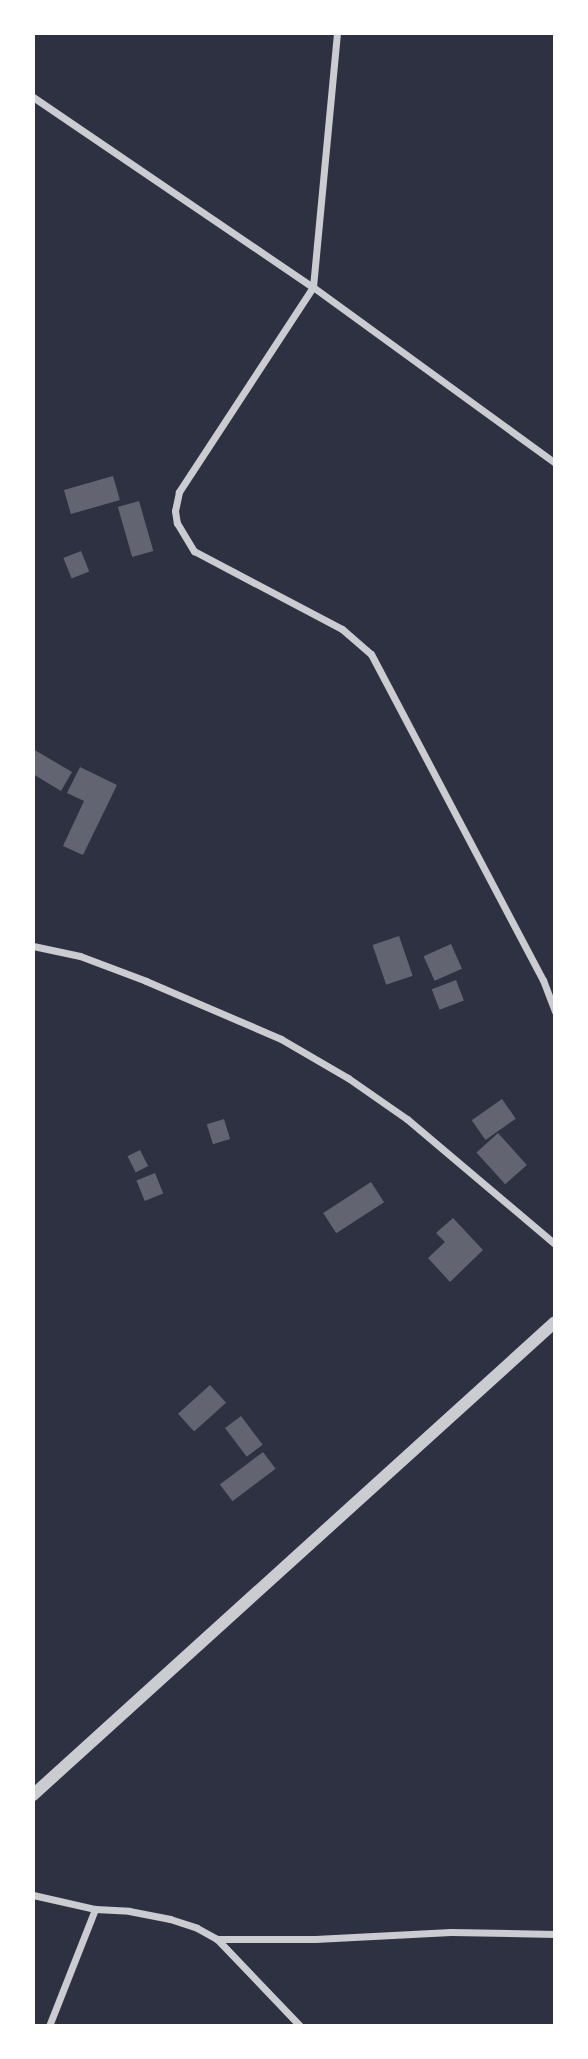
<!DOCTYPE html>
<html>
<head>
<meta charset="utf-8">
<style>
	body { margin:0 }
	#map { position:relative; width:588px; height:2059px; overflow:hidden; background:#2d3142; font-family:"Public Sans",sans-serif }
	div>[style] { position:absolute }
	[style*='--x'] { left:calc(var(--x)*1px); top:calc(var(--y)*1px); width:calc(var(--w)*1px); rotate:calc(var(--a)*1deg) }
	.building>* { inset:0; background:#626471; transform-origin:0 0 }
	.minor>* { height:7px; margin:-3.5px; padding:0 3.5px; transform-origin:3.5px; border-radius:3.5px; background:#caccd0 }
	.tertiary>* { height:12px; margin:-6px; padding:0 6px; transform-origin:6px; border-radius:6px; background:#caccd0 }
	span { translate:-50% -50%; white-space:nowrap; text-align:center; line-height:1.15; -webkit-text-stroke:5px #fff; paint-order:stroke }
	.frame { position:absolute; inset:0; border:35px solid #fff; pointer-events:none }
</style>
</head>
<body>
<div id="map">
	<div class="building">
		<div style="left:113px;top:476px;width:25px;height:51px;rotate:74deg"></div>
		<div style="left:139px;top:501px;width:52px;height:22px;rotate:74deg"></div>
		<div style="left:81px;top:551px;width:22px;height:19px;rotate:68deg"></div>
		<div style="clip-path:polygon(33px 749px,72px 772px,61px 791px,33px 774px)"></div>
		<div style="clip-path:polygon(80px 767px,117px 785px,83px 855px,63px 846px,84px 801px,67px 793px)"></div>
		<div style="left:399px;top:936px;width:42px;height:28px;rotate:71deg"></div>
		<div style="left:451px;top:944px;width:27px;height:30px;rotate:66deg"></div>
		<div style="left:456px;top:980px;width:22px;height:26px;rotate:69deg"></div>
		<div style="left:502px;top:1099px;width:24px;height:37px;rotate:55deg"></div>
		<div style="left:224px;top:1119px;width:21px;height:18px;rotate:73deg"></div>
		<div style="left:498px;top:1133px;width:43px;height:29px;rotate:48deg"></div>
		<div style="left:140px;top:1150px;width:18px;height:14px;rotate:63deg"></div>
		<div style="left:155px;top:1173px;width:22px;height:20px;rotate:68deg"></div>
		<div style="left:371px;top:1182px;width:24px;height:57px;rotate:57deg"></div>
		<div style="clip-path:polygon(453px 1218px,483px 1250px,450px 1282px,428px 1258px,445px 1242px,436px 1233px)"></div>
		<div style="left:210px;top:1385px;width:24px;height:43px;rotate:48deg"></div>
		<div style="left:241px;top:1416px;width:36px;height:20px;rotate:53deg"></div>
		<div style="left:263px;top:1452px;width:21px;height:54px;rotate:53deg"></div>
	</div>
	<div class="minor">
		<div style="--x:337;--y:33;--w:255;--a:95.4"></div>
		<div style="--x:313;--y:287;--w:245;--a:123.2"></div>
		<div style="--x:179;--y:492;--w:19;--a:102"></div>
		<div style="--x:175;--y:511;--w:12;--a:81"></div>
		<div style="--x:177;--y:523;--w:33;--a:59"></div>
		<div style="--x:194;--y:551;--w:167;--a:27.8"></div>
		<div style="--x:342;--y:629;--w:38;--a:41"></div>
		<div style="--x:371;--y:654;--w:369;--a:62.2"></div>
		<div style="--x:543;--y:980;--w:34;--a:69"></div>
		<div style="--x:33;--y:97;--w:338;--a:34.2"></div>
		<div style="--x:313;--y:287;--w:299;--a:36"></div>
		<div style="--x:33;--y:946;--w:48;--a:12"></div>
		<div style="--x:80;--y:956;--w:71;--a:20.7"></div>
		<div style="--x:146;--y:981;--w:147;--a:23.2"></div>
		<div style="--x:281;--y:1039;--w:78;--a:30.2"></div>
		<div style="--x:348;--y:1078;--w:72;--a:34.8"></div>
		<div style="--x:407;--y:1119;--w:194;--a:40.2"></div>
		<div style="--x:33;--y:1895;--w:64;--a:12.7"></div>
		<div style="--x:95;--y:1909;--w:34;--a:3"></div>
		<div style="--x:129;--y:1911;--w:42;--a:11"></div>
		<div style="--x:170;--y:1919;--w:28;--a:18"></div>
		<div style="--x:197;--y:1928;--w:23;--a:29"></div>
		<div style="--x:217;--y:1939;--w:120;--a:46.3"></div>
		<div style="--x:217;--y:1939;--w:98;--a:0"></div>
		<div style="--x:315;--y:1939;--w:136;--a:-2.9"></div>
		<div style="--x:451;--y:1932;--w:104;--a:1.1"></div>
		<div style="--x:49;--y:2026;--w:126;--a:-68.5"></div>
	</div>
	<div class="tertiary">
		<div style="--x:33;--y:1795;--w:704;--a:-42.18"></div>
	</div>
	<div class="frame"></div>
</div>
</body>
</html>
